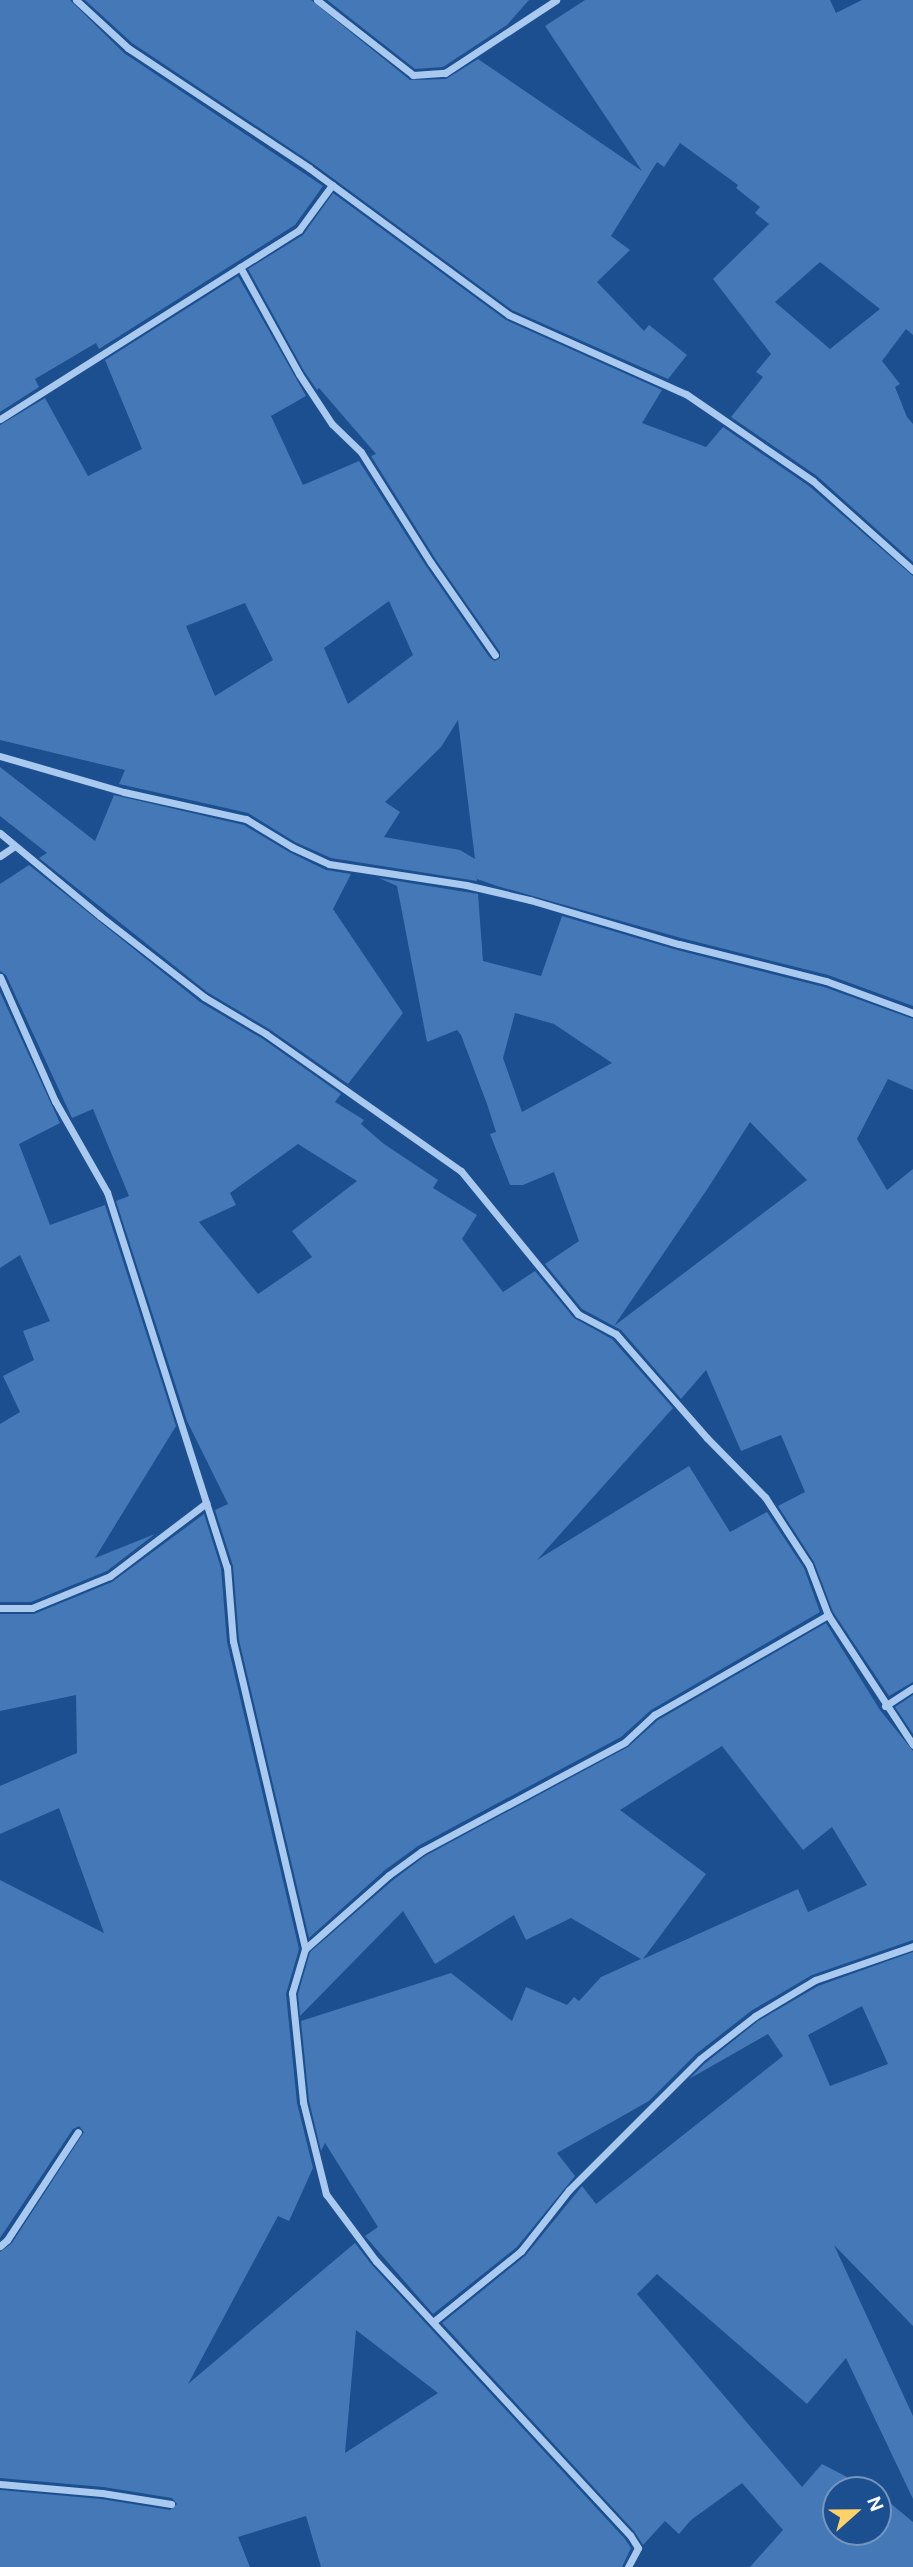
<!DOCTYPE html>
<html>
<head>
<meta charset="utf-8">
<style>
	body { margin:0 }
	#map { position:relative; width:913px; height:2567px; overflow:hidden; background:#1b4f8f; font-family:"DM Sans",sans-serif }
	div>[style] { position:absolute }
	[style*='--x'] { left:calc(var(--x)*1px); top:calc(var(--y)*1px); width:calc(var(--w)*1px); rotate:calc(var(--a)*1deg) }
	.building>* { inset:0; background:#4478b7 }
	.street>* { height:7px; margin:-3.5px; padding:0 3.5px; transform-origin:3.5px; border-radius:3.5px; background:#a9c9ee }
	span { translate:-50% -50%; white-space:nowrap; text-align:center; line-height:1.15; -webkit-text-stroke:7px #1b4f8f; paint-order:stroke }
	.north { position:absolute; left:822px; top:2476px; width:70px; height:70px; box-sizing:border-box; background:#1b4f8f; border:2px solid #7695bc; border-radius:50%; rotate:69deg; font-size:19px; font-weight:700; line-height:28px; text-align:center; color:#fff }
	.north::after { content:''; display:block; margin:auto; width:24px; height:32px; background:#ffd166; clip-path:polygon(50% 0,100% 100%,50% 72%,0 100%) }
</style>
</head>
<body>
<div id="map">
	<div class="building">
		<div style="clip-path:polygon(0 0,70px 0,124px 53px,323px 186px,295px 225px,99px 349px,96px 343px,35px 379px,39px 387px,0 412px)"></div>
		<div style="clip-path:polygon(evenodd,85px 0,311px 0,410px 80px,446px 79px,478px 59px,642px 171px,545px 26px,585px 0,830px 0,836px 13px,862px 0,913px 0,913px 335px,906px 329px,882px 361px,900px 384px,895px 387px,907px 417px,913px 424px,913px 562px,817px 476px,731px 417px,763px 377px,756px 372px,771px 354px,713px 279px,769px 224px,755px 213px,760px 207px,736px 188px,738px 185px,680px 143px,664px 167px,657px 162px,611px 236px,630px 250px,597px 282px,644px 331px,649px 325px,687px 355px,668px 379px,512px 310px,312px 163px,132px 43px,85px 0,820px 262px,880px 309px,830px 349px,775px 302px,820px 262px)"></div>
		<div style="clip-path:polygon(327px 0,529px 0,507px 25px,443px 67px,415px 69px)"></div>
		<div style="clip-path:polygon(evenodd,333px 193px,506px 320px,662px 390px,642px 423px,706px 447px,723px 427px,809px 486px,913px 576px,913px 1006px,828px 975px,681px 938px,497px 886px,477px 879px,476px 871px,477px 881px,331px 858px,295px 842px,248px 813px,119px 784px,125px 770px,0 740px,0 425px,45px 398px,88px 476px,142px 449px,105px 360px,238px 276px,306px 396px,271px 416px,303px 485px,359px 461px,426px 566px,490px 658px,495px 661px,500px 658px,500px 652px,436px 560px,371px 456px,376px 454px,319px 388px,317px 390px,304px 371px,248px 269px,303px 235px,333px 193px,389px 601px,413px 655px,348px 704px,324px 648px,389px 601px,333px 193px,245px 603px,273px 660px,215px 696px,186px 626px,245px 603px,333px 193px,458px 720px,461px 745px,475px 859px,460px 850px,384px 837px,400px 812px,385px 802px,441px 747px,458px 720px)"></div>
		<div style="clip-path:polygon(0 767px,95px 841px,114px 795px,244px 825px,289px 852px,326px 870px,351px 874px,333px 909px,403px 1013px,348px 1084px,269px 1029px,207px 992px,39px 858px,47px 853px,0 816px)"></div>
		<div style="clip-path:polygon(evenodd,29px 865px,200px 1002px,263px 1039px,341px 1094px,335px 1102px,364px 1120px,361px 1124px,384px 1144px,438px 1180px,433px 1188px,477px 1215px,462px 1239px,503px 1292px,535px 1271px,574px 1318px,612px 1339px,673px 1408px,537px 1560px,689px 1466px,730px 1532px,767px 1512px,804px 1568px,820px 1612px,651px 1710px,621px 1737px,418px 1846px,385px 1870px,309px 1938px,239px 1640px,233px 1566px,215px 1510px,228px 1504px,187px 1421px,116px 1201px,129px 1196px,93px 1109px,72px 1118px,6px 975px,0 971px,0 884px,29px 865px,298px 1144px,357px 1181px,292px 1231px,312px 1257px,258px 1294px,199px 1222px,236px 1205px,230px 1193px,298px 1144px)"></div>
		<div style="clip-path:polygon(evenodd,379px 878px,478px 894px,483px 961px,541px 976px,562px 916px,677px 950px,824px 987px,913px 1019px,913px 1090px,888px 1079px,857px 1139px,887px 1190px,913px 1169px,913px 1682px,889px 1696px,833px 1612px,814px 1562px,778px 1506px,805px 1492px,781px 1435px,741px 1451px,706px 1370px,681px 1399px,621px 1330px,582px 1309px,545px 1264px,579px 1241px,554px 1172px,523px 1185px,510px 1185px,490px 1134px,496px 1132px,487px 1104px,461px 1035px,457px 1030px,427px 1042px,397px 886px,379px 878px,515px 1013px,554px 1024px,612px 1063px,522px 1112px,503px 1058px,515px 1013px,379px 878px,750px 1122px,807px 1180px,614px 1326px,708px 1188px,750px 1122px)"></div>
		<div style="clip-path:polygon(0 992px,60px 1123px,19px 1144px,50px 1225px,105px 1205px,176px 1426px,95px 1558px,155px 1534px,107px 1571px,31px 1602px,0 1602px,0 1424px,20px 1412px,3px 1376px,34px 1360px,23px 1331px,50px 1321px,20px 1255px,0 1268px)"></div>
		<div style="clip-path:polygon(evenodd,204px 1514px,221px 1568px,227px 1642px,299px 1949px,286px 1994px,297px 2103px,313px 2168px,289px 2221px,278px 2216px,188px 2384px,355px 2243px,372px 2265px,625px 2539px,631px 2548px,622px 2567px,321px 2567px,306px 2516px,238px 2537px,250px 2567px,0 2567px,0 2490px,101px 2499px,170px 2510px,177px 2504px,172px 2498px,103px 2487px,0 2478px,0 2252px,12px 2243px,84px 2132px,79px 2126px,73px 2129px,0 2238px,0 1880px,104px 1933px,59px 1808px,0 1834px,0 1786px,77px 1753px,76px 1695px,0 1711px,0 1614px,34px 1614px,112px 1582px,204px 1514px,356px 2330px,438px 2393px,345px 2453px,356px 2330px)"></div>
		<div style="clip-path:polygon(evenodd,826px 1623px,880px 1710px,913px 1751px,913px 1940px,812px 1975px,751px 2011px,696px 2054px,649px 2101px,557px 2153px,575px 2176px,517px 2247px,433px 2314px,365px 2236px,378px 2227px,325px 2143px,321px 2151px,309px 2101px,301px 2021px,451px 1973px,512px 2021px,526px 1987px,567px 2005px,574px 1997px,579px 2001px,601px 1977px,641px 1959px,571px 1918px,526px 1940px,514px 1915px,435px 1964px,403px 1911px,300px 2016px,298px 1994px,310px 1952px,393px 1880px,425px 1856px,628px 1747px,658px 1720px,826px 1623px,722px 1746px,803px 1850px,832px 1827px,867px 1885px,808px 1912px,798px 1889px,643px 1959px,706px 1874px,620px 1810px,722px 1746px)"></div>
		<div style="clip-path:polygon(913px 1695px,913px 1734px,895px 1707px)"></div>
		<div style="clip-path:polygon(evenodd,913px 1952px,913px 2326px,834px 2245px,913px 2416px,913px 2499px,846px 2358px,807px 2404px,657px 2274px,637px 2294px,802px 2487px,822px 2464px,872px 2490px,836px 2490px,836px 2532px,878px 2532px,878px 2493px,913px 2522px,913px 2567px,750px 2567px,783px 2530px,742px 2483px,691px 2520px,679px 2534px,665px 2521px,643px 2545px,634px 2531px,442px 2323px,525px 2256px,582px 2186px,596px 2204px,783px 2056px,768px 2034px,689px 2079px,704px 2064px,758px 2021px,818px 1986px,913px 1952px,862px 2006px,888px 2064px,830px 2086px,808px 2035px,862px 2006px)"></div>
	</div>
	<div class="street">
		<div style="--x:76;--y:0;--w:71;--a:42.7"></div>
		<div style="--x:128;--y:48;--w:217;--a:33.5"></div>
		<div style="--x:309;--y:168;--w:248;--a:36.3"></div>
		<div style="--x:509;--y:315;--w:194;--a:24.1"></div>
		<div style="--x:686;--y:394;--w:154;--a:34.4"></div>
		<div style="--x:813;--y:481;--w:134;--a:41.7"></div>
		<div style="--x:317;--y:0;--w:122;--a:38"></div>
		<div style="--x:413;--y:75;--w:32;--a:-4"></div>
		<div style="--x:445;--y:73;--w:133;--a:-33.3"></div>
		<div style="--x:240;--y:267;--w:122;--a:61.1"></div>
		<div style="--x:299;--y:374;--w:60;--a:56.6"></div>
		<div style="--x:332;--y:424;--w:40;--a:44"></div>
		<div style="--x:361;--y:452;--w:131;--a:57.8"></div>
		<div style="--x:431;--y:563;--w:112;--a:55.2"></div>
		<div style="--x:0;--y:419;--w:354;--a:-32.3"></div>
		<div style="--x:299;--y:230;--w:56;--a:-53.7"></div>
		<div style="--x:0;--y:756;--w:129;--a:16.2"></div>
		<div style="--x:124;--y:792;--w:125;--a:12.5"></div>
		<div style="--x:246;--y:819;--w:54;--a:31.3"></div>
		<div style="--x:292;--y:847;--w:41;--a:24.7"></div>
		<div style="--x:329;--y:864;--w:139;--a:8.7"></div>
		<div style="--x:466;--y:885;--w:66;--a:13.2"></div>
		<div style="--x:530;--y:900;--w:155;--a:16.5"></div>
		<div style="--x:679;--y:944;--w:152;--a:14.1"></div>
		<div style="--x:826;--y:981;--w:93;--a:20.2"></div>
		<div style="--x:0;--y:833;--w:130;--a:39.7"></div>
		<div style="--x:100;--y:916;--w:132;--a:37.9"></div>
		<div style="--x:204;--y:997;--w:72;--a:30.8"></div>
		<div style="--x:266;--y:1034;--w:238;--a:35.1"></div>
		<div style="--x:461;--y:1171;--w:185;--a:50.7"></div>
		<div style="--x:578;--y:1314;--w:43;--a:27.8"></div>
		<div style="--x:616;--y:1334;--w:138;--a:48.8"></div>
		<div style="--x:707;--y:1438;--w:83;--a:45.5"></div>
		<div style="--x:765;--y:1497;--w:81;--a:57.1"></div>
		<div style="--x:809;--y:1565;--w:53;--a:69.2"></div>
		<div style="--x:828;--y:1615;--w:155;--a:56.8"></div>
		<div style="--x:0;--y:856;--w:18;--a:-34"></div>
		<div style="--x:0;--y:977;--w:136;--a:66.1"></div>
		<div style="--x:55;--y:1101;--w:105;--a:60.3"></div>
		<div style="--x:107;--y:1192;--w:394;--a:72.3"></div>
		<div style="--x:227;--y:1567;--w:74;--a:85.4"></div>
		<div style="--x:233;--y:1641;--w:316;--a:76.8"></div>
		<div style="--x:305;--y:1949;--w:46;--a:106.5"></div>
		<div style="--x:292;--y:1993;--w:110;--a:84.2"></div>
		<div style="--x:303;--y:2102;--w:95;--a:76"></div>
		<div style="--x:326;--y:2194;--w:84;--a:53.3"></div>
		<div style="--x:376;--y:2261;--w:374;--a:47.2"></div>
		<div style="--x:630;--y:2535;--w:15;--a:58"></div>
		<div style="--x:638;--y:2548;--w:21;--a:118"></div>
		<div style="--x:0;--y:1608;--w:32;--a:0"></div>
		<div style="--x:32;--y:1608;--w:84;--a:-22.3"></div>
		<div style="--x:110;--y:1576;--w:121;--a:-37.2"></div>
		<div style="--x:885;--y:1706;--w:33;--a:-33"></div>
		<div style="--x:305;--y:1949;--w:112;--a:-41.4"></div>
		<div style="--x:389;--y:1875;--w:41;--a:-36"></div>
		<div style="--x:422;--y:1851;--w:230;--a:-28.2"></div>
		<div style="--x:625;--y:1742;--w:40;--a:-43"></div>
		<div style="--x:654;--y:1715;--w:201;--a:-29.9"></div>
		<div style="--x:0;--y:2246;--w:9;--a:-41"></div>
		<div style="--x:7;--y:2240;--w:129;--a:-56.7"></div>
		<div style="--x:433;--y:2322;--w:113;--a:-38.9"></div>
		<div style="--x:521;--y:2251;--w:78;--a:-51.8"></div>
		<div style="--x:569;--y:2190;--w:185;--a:-45"></div>
		<div style="--x:700;--y:2059;--w:70;--a:-38"></div>
		<div style="--x:755;--y:2016;--w:70;--a:-31"></div>
		<div style="--x:815;--y:1980;--w:104;--a:-19.1"></div>
		<div style="--x:0;--y:2484;--w:102;--a:5"></div>
		<div style="--x:102;--y:2493;--w:70;--a:9.1"></div>
	</div>
	<div class="north">N</div>
</div>
</body>
</html>
